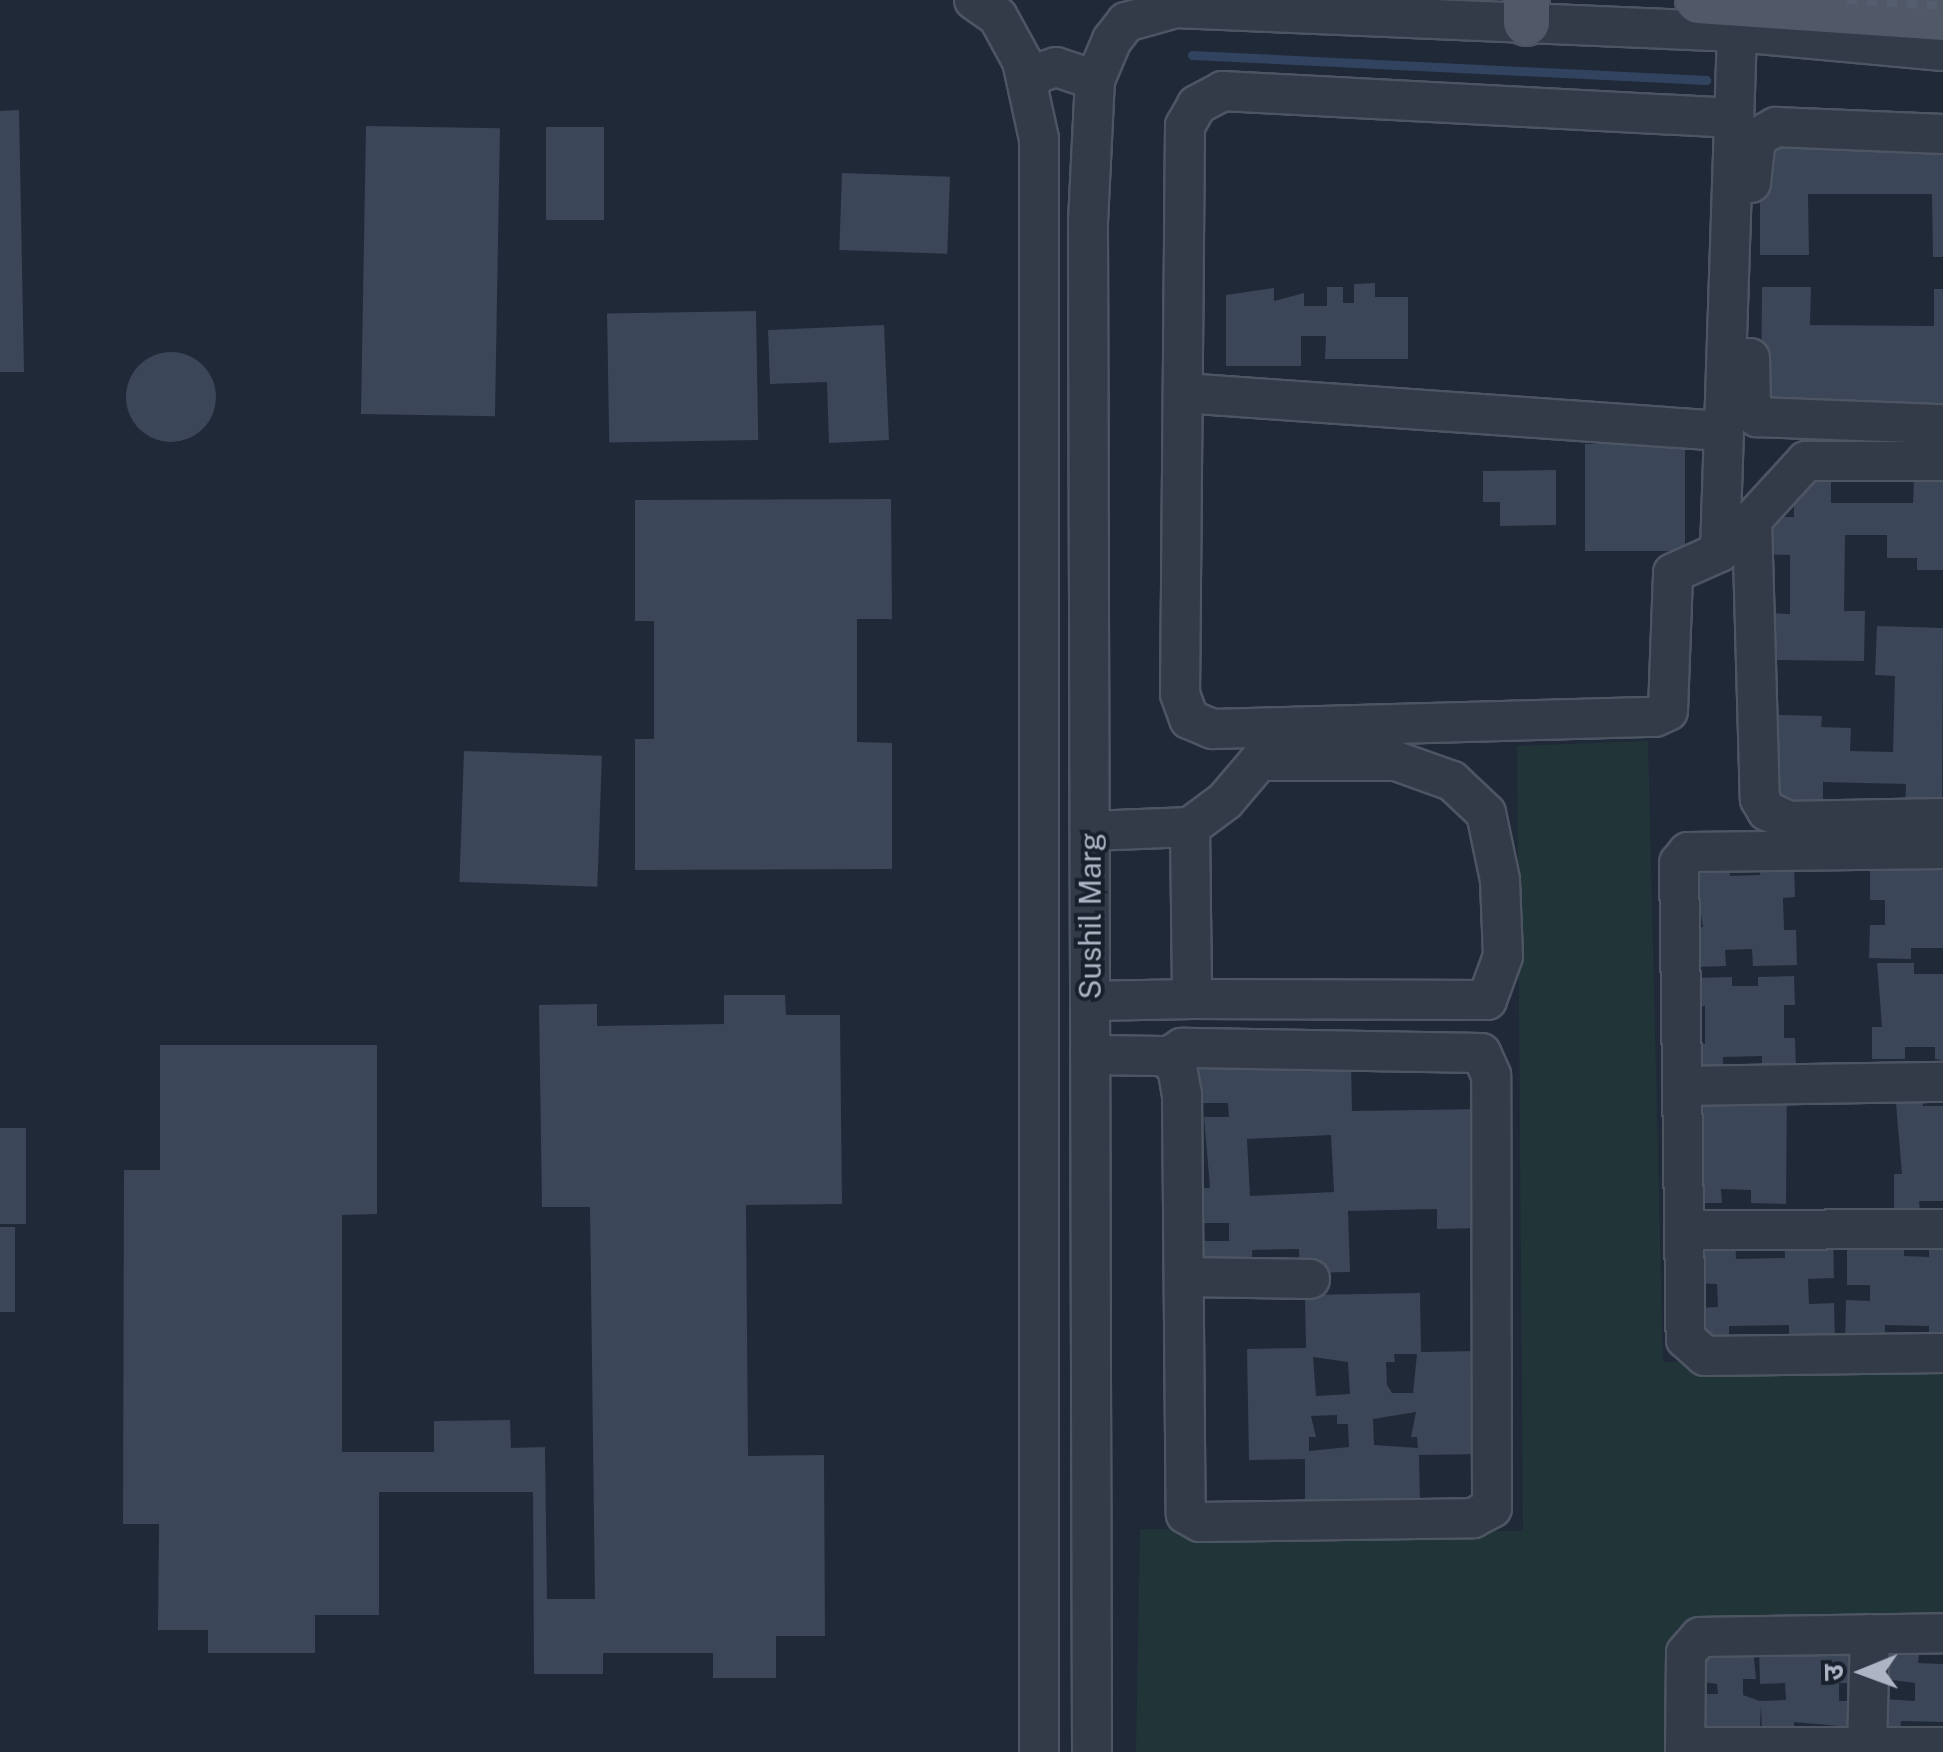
<!DOCTYPE html>
<html>
<head>
<meta charset="utf-8">
<style>
	body { margin:0 }
	#map { position:relative; width:1943px; height:1752px; overflow:hidden; background:#1f2938; font-family:"Public Sans","Noto Sans Devanagari",sans-serif }
	div>[style] { position:absolute }
	[style*='--x'] { left:calc(var(--x)*1px); top:calc(var(--y)*1px); width:calc(var(--w)*1px); rotate:calc(var(--a)*1deg) }
	.green>* { inset:0; background:#213539 }
	.stream>* { height:9px; margin:-4.5px; padding:0 4.5px; transform-origin:4.5px; border-radius:4.5px; background:#324360 }
	.building>* { inset:0; background:#3b4658; transform-origin:0 0 }
	.round { border-radius:50% }
	.roads { filter:drop-shadow(2px 0 #4d5563) drop-shadow(-2px 0 #4d5563) drop-shadow(0 2px #4d5563) drop-shadow(0 -2px #4d5563) }
	.minor>* { height:38px; margin:-19px; padding:0 19px; transform-origin:19px; border-radius:19px; background:#333b48 }
	.major>* { height:45px; margin:-22.5px; padding:0 22.5px; transform-origin:22.5px; border-radius:22.5px; background:#515968 }
	.rail>* { height:8px; margin-top:-4px; transform-origin:0; background:repeating-linear-gradient(90deg,#545e6f 0 10px,transparent 0 20px) }
	span { translate:-50% -50%; white-space:nowrap; text-align:center; line-height:1.15; -webkit-text-stroke:8px #18202c; paint-order:stroke }
	.street-label { font-size:30px; color:#adb5c5 }
	.north { position:absolute; left:1813px; top:1622px; width:100px; height:100px; -webkit-text-stroke:8px #18202c; paint-order:stroke; rotate:269deg; font-size:28px; font-weight:700; line-height:40px; text-align:center; color:#adb5c5 }
	.north::after { content:''; display:block; margin:auto; width:35px; height:45px; background:#adb5c5; clip-path:polygon(50% 0,100% 100%,50% 72%,0 100%) }
</style>
</head>
<body>
<div id="map">
	<div class="green">
		<div style="clip-path:polygon(1648px 741px,1663px 1362px,1943px 1361px,1943px 1627px,1677px 1628px,1677px 1752px,1136px 1752px,1140px 1529px,1523px 1531px,1517px 746px)"></div>
	</div>
	<div class="stream">
		<div style="--x:1192;--y:55;--w:515;--a:2.78"></div>
	</div>
	<div class="building">
		<div style="clip-path:polygon(19px 110px,24px 372px,0 372px,0 111px)"></div>
		<div style="left:366px;top:126px;width:134px;height:288px;rotate:1deg"></div>
		<div style="left:546px;top:127px;width:58px;height:93px"></div>
		<div style="clip-path:polygon(1760px 142px,1943px 143px,1943px 257px,1933px 257px,1932px 194px,1808px 194px,1809px 255px,1760px 255px)"></div>
		<div style="left:842px;top:173px;width:108px;height:77px;rotate:2deg"></div>
		<div style="clip-path:polygon(1375px 283px,1375px 297px,1408px 297px,1408px 359px,1325px 359px,1326px 336px,1301px 336px,1301px 366px,1226px 366px,1226px 295px,1274px 288px,1274px 301px,1304px 293px,1304px 306px,1327px 306px,1327px 287px,1343px 287px,1343px 303px,1354px 303px,1354px 284px)"></div>
		<div style="clip-path:polygon(1762px 287px,1811px 287px,1810px 325px,1934px 326px,1934px 289px,1943px 289px,1943px 409px,1761px 408px)"></div>
		<div style="left:756px;top:311px;width:129px;height:149px;rotate:89deg"></div>
		<div style="clip-path:polygon(884px 325px,889px 440px,829px 443px,827px 382px,770px 384px,768px 330px)"></div>
		<div class="round" style="left:126px;top:352px;width:90px;height:90px"></div>
		<div style="left:1585px;top:444px;width:100px;height:107px"></div>
		<div style="clip-path:polygon(1556px 470px,1556px 525px,1500px 526px,1500px 502px,1483px 502px,1483px 471px)"></div>
		<div style="clip-path:polygon(1794px 479px,1831px 479px,1831px 503px,1913px 503px,1914px 479px,1943px 480px,1943px 570px,1917px 570px,1917px 558px,1887px 558px,1887px 535px,1845px 535px,1844px 611px,1865px 611px,1864px 661px,1770px 660px,1770px 613px,1790px 614px,1790px 555px,1758px 554px,1758px 517px,1794px 517px)"></div>
		<div style="clip-path:polygon(891px 499px,892px 619px,857px 619px,857px 742px,892px 743px,892px 869px,635px 870px,635px 739px,654px 739px,654px 621px,635px 621px,635px 500px)"></div>
		<div style="clip-path:polygon(1877px 626px,1943px 628px,1942px 809px,1905px 808px,1906px 784px,1823px 782px,1823px 806px,1776px 805px,1779px 715px,1822px 716px,1821px 727px,1851px 728px,1850px 751px,1893px 752px,1895px 676px,1875px 675px)"></div>
		<div style="left:464px;top:751px;width:138px;height:131px;rotate:2deg"></div>
		<div style="clip-path:polygon(1870px 860px,1909px 860px,1909px 870px,1943px 870px,1943px 948px,1911px 948px,1911px 959px,1869px 958px,1870px 925px,1885px 925px,1885px 900px,1870px 900px)"></div>
		<div style="clip-path:polygon(1794px 861px,1795px 897px,1783px 898px,1784px 930px,1796px 930px,1797px 965px,1753px 966px,1752px 949px,1725px 950px,1726px 966px,1695px 967px,1695px 928px,1703px 927px,1693px 864px,1729px 862px,1730px 876px,1760px 875px,1760px 862px)"></div>
		<div style="clip-path:polygon(1877px 963px,1914px 963px,1914px 974px,1943px 974px,1943px 1060px,1935px 1059px,1935px 1047px,1905px 1047px,1905px 1059px,1872px 1059px,1872px 1027px,1882px 1027px)"></div>
		<div style="clip-path:polygon(1794px 976px,1795px 1005px,1784px 1005px,1784px 1038px,1795px 1038px,1796px 1068px,1762px 1068px,1762px 1056px,1723px 1057px,1723px 1069px,1695px 1069px,1695px 1044px,1705px 1044px,1705px 1006px,1694px 1007px,1694px 978px,1732px 977px,1732px 986px,1758px 986px,1758px 977px)"></div>
		<div style="clip-path:polygon(724px 995px,785px 995px,786px 1015px,840px 1015px,842px 1204px,746px 1205px,748px 1456px,824px 1455px,825px 1636px,776px 1636px,776px 1678px,713px 1678px,713px 1653px,603px 1653px,603px 1674px,534px 1674px,533px 1492px,379px 1492px,379px 1615px,315px 1615px,315px 1653px,208px 1653px,208px 1630px,158px 1630px,159px 1524px,123px 1524px,124px 1170px,160px 1170px,160px 1045px,377px 1045px,377px 1214px,342px 1215px,342px 1452px,434px 1452px,434px 1421px,510px 1420px,511px 1448px,545px 1447px,547px 1599px,595px 1599px,590px 1207px,542px 1207px,539px 1005px,597px 1004px,597px 1026px,724px 1024px)"></div>
		<div style="clip-path:polygon(evenodd,1351px 1060px,1352px 1111px,1484px 1109px,1486px 1228px,1437px 1229px,1437px 1209px,1348px 1211px,1350px 1272px,1300px 1273px,1299px 1249px,1252px 1250px,1253px 1274px,1198px 1275px,1197px 1241px,1229px 1241px,1229px 1223px,1203px 1223px,1203px 1188px,1210px 1188px,1204px 1117px,1229px 1117px,1228px 1103px,1186px 1103px,1186px 1063px,1351px 1060px,1331px 1135px,1334px 1192px,1250px 1196px,1247px 1139px,1331px 1135px)"></div>
		<div style="clip-path:polygon(1696px 1088px,1787px 1088px,1786px 1204px,1751px 1203px,1751px 1190px,1721px 1189px,1722px 1203px,1695px 1203px,1702px 1124px,1696px 1124px)"></div>
		<div style="clip-path:polygon(1895px 1092px,1923px 1092px,1923px 1106px,1943px 1106px,1943px 1201px,1919px 1201px,1920px 1212px,1894px 1212px,1894px 1174px,1902px 1174px)"></div>
		<div style="left:0;top:1128px;width:26px;height:96px"></div>
		<div style="left:0;top:1227px;width:15px;height:85px"></div>
		<div style="clip-path:polygon(1833px 1235px,1834px 1278px,1808px 1279px,1809px 1304px,1834px 1303px,1835px 1341px,1789px 1342px,1789px 1325px,1729px 1326px,1729px 1343px,1694px 1343px,1694px 1308px,1718px 1307px,1717px 1284px,1693px 1283px,1693px 1237px,1735px 1236px,1736px 1259px,1785px 1258px,1784px 1236px)"></div>
		<div style="clip-path:polygon(1847px 1241px,1904px 1242px,1904px 1256px,1929px 1257px,1929px 1243px,1943px 1243px,1943px 1344px,1929px 1344px,1929px 1326px,1885px 1325px,1885px 1343px,1845px 1343px,1846px 1300px,1870px 1301px,1870px 1285px,1847px 1285px)"></div>
		<div style="clip-path:polygon(evenodd,1420px 1293px,1421px 1352px,1479px 1351px,1481px 1454px,1419px 1455px,1420px 1505px,1305px 1507px,1305px 1459px,1249px 1460px,1247px 1349px,1306px 1348px,1305px 1295px,1420px 1293px,1394px 1354px,1417px 1354px,1413px 1393px,1392px 1393px,1387px 1385px,1386px 1362px,1395px 1362px,1394px 1354px,1420px 1293px,1313px 1357px,1348px 1362px,1350px 1394px,1316px 1396px,1313px 1357px,1420px 1293px,1416px 1412px,1411px 1437px,1417px 1437px,1418px 1448px,1374px 1445px,1373px 1419px,1416px 1412px,1420px 1293px,1337px 1415px,1337px 1424px,1348px 1424px,1349px 1447px,1309px 1451px,1309px 1437px,1316px 1437px,1311px 1416px,1337px 1415px)"></div>
		<div style="clip-path:polygon(1858px 1643px,1859px 1683px,1839px 1683px,1839px 1701px,1860px 1701px,1861px 1728px,1794px 1722px,1794px 1730px,1762px 1731px,1761px 1705px,1760px 1727px,1693px 1727px,1693px 1694px,1718px 1694px,1717px 1684px,1691px 1680px,1696px 1645px,1753px 1647px,1756px 1679px,1743px 1679px,1743px 1695px,1760px 1701px,1786px 1700px,1785px 1683px,1760px 1684px,1759px 1646px)"></div>
		<div style="clip-path:polygon(1885px 1652px,1919px 1654px,1918px 1663px,1943px 1664px,1943px 1722px,1901px 1721px,1900px 1737px,1882px 1736px,1883px 1699px,1915px 1701px,1915px 1683px,1884px 1679px)"></div>
	</div>
	<div class="roads">
		<div class="minor">
			<div style="--x:974;--y:0;--w:29;--a:35"></div>
			<div style="--x:998;--y:17;--w:50;--a:61.4"></div>
			<div style="--x:1022;--y:61;--w:80;--a:77.7"></div>
			<div style="--x:1039;--y:139;--w:1613;--a:90"></div>
			<div style="--x:1028;--y:85;--w:16;--a:-50"></div>
			<div style="--x:1038;--y:73;--w:19;--a:-18"></div>
			<div style="--x:1056;--y:67;--w:41;--a:18.4"></div>
			<div style="--x:1734;--y:118;--w:512;--a:-176.98"></div>
			<div style="--x:1223;--y:91;--w:30;--a:152"></div>
			<div style="--x:1197;--y:105;--w:24;--a:120"></div>
			<div style="--x:1185;--y:126;--w:568;--a:90.5"></div>
			<div style="--x:1180;--y:694;--w:27;--a:70"></div>
			<div style="--x:1189;--y:719;--w:26;--a:23"></div>
			<div style="--x:1213;--y:729;--w:442;--a:-1.6"></div>
			<div style="--x:1655;--y:717;--w:14;--a:-25"></div>
			<div style="--x:1668;--y:711;--w:138;--a:-87.9"></div>
			<div style="--x:1673;--y:573;--w:51;--a:-24.1"></div>
			<div style="--x:1720;--y:552;--w:520;--a:-88.13"></div>
			<div style="--x:1751;--y:183;--w:45;--a:-83.7"></div>
			<div style="--x:1756;--y:138;--w:23;--a:-29"></div>
			<div style="--x:1776;--y:127;--w:167;--a:2.4"></div>
			<div style="--x:1750;--y:358;--w:48;--a:88.8"></div>
			<div style="--x:1751;--y:406;--w:13;--a:61"></div>
			<div style="--x:1757;--y:417;--w:186;--a:2.2"></div>
			<div style="--x:1183;--y:393;--w:541;--a:4.03"></div>
			<div style="--x:1943;--y:461;--w:137;--a:180"></div>
			<div style="--x:1806;--y:461;--w:80;--a:132.5"></div>
			<div style="--x:1752;--y:520;--w:279;--a:88.4"></div>
			<div style="--x:1760;--y:799;--w:14;--a:60"></div>
			<div style="--x:1767;--y:811;--w:24;--a:24"></div>
			<div style="--x:1789;--y:821;--w:154;--a:-1.1"></div>
			<div style="--x:1090;--y:831;--w:100;--a:-2.3"></div>
			<div style="--x:1190;--y:827;--w:172;--a:89.3"></div>
			<div style="--x:1192;--y:999;--w:295;--a:0.2"></div>
			<div style="--x:1487;--y:1000;--w:47;--a:-70"></div>
			<div style="--x:1503;--y:956;--w:76;--a:-92.3"></div>
			<div style="--x:1500;--y:880;--w:68;--a:-101.8"></div>
			<div style="--x:1486;--y:813;--w:47;--a:-136.7"></div>
			<div style="--x:1452;--y:781;--w:59;--a:-160.3"></div>
			<div style="--x:1396;--y:761;--w:137;--a:180"></div>
			<div style="--x:1259;--y:761;--w:52;--a:130.4"></div>
			<div style="--x:1225;--y:801;--w:44;--a:143.4"></div>
			<div style="--x:1943;--y:849;--w:255;--a:179.3"></div>
			<div style="--x:1688;--y:852;--w:14;--a:129"></div>
			<div style="--x:1679;--y:863;--w:476;--a:89.2"></div>
			<div style="--x:1686;--y:1339;--w:25;--a:42"></div>
			<div style="--x:1705;--y:1356;--w:238;--a:-0.7"></div>
			<div style="--x:1090;--y:1001;--w:102;--a:-1.1"></div>
			<div style="--x:1090;--y:1055;--w:73;--a:0.8"></div>
			<div style="--x:1163;--y:1056;--w:4;--a:34"></div>
			<div style="--x:1166;--y:1058;--w:14;--a:39"></div>
			<div style="--x:1177;--y:1067;--w:27;--a:80"></div>
			<div style="--x:1182;--y:1094;--w:420;--a:89.5"></div>
			<div style="--x:1186;--y:1514;--w:16;--a:30"></div>
			<div style="--x:1200;--y:1522;--w:273;--a:-0.8"></div>
			<div style="--x:1473;--y:1518;--w:21;--a:-28"></div>
			<div style="--x:1492;--y:1508;--w:433;--a:-90.1"></div>
			<div style="--x:1491;--y:1075;--w:24;--a:-114"></div>
			<div style="--x:1481;--y:1053;--w:299;--a:-179"></div>
			<div style="--x:1182;--y:1048;--w:19;--a:148"></div>
			<div style="--x:1683;--y:1086;--w:260;--a:-0.9"></div>
			<div style="--x:1685;--y:1230;--w:258;--a:-0.2"></div>
			<div style="--x:1188;--y:1277;--w:122;--a:0.9"></div>
			<div style="--x:1685;--y:1747;--w:258;--a:0"></div>
			<div style="--x:1867;--y:1747;--w:113;--a:-88.5"></div>
			<div style="--x:1092;--y:1752;--w:1530;--a:-90.15"></div>
			<div style="--x:1088;--y:222;--w:142;--a:-87.2"></div>
			<div style="--x:1095;--y:80;--w:43;--a:-67"></div>
			<div style="--x:1112;--y:40;--w:23;--a:-52"></div>
			<div style="--x:1126;--y:22;--w:52;--a:-15.6"></div>
			<div style="--x:1176;--y:8;--w:562;--a:2.45"></div>
			<div style="--x:1737;--y:32;--w:207;--a:5.3"></div>
			<div style="--x:1685;--y:1752;--w:99;--a:-89.4"></div>
			<div style="--x:1686;--y:1653;--w:21;--a:-49"></div>
			<div style="--x:1700;--y:1637;--w:243;--a:-0.9"></div>
		</div>
		<div class="major">
			<div style="--x:1526;--y:0;--w:22;--a:90"></div>
			<div style="--x:1698;--y:0;--w:246;--a:4"></div>
		</div>
	</div>
	<div class="rail">
		<div style="--x:1847;--y:0;--w:96;--a:3.6"></div>
	</div>
	<div class="street-label">
		<span style="left:1090px;top:916px;rotate:-90deg">Sushil Marg</span>
	</div>
	<div class="north">उ</div>
</div>
</body>
</html>
